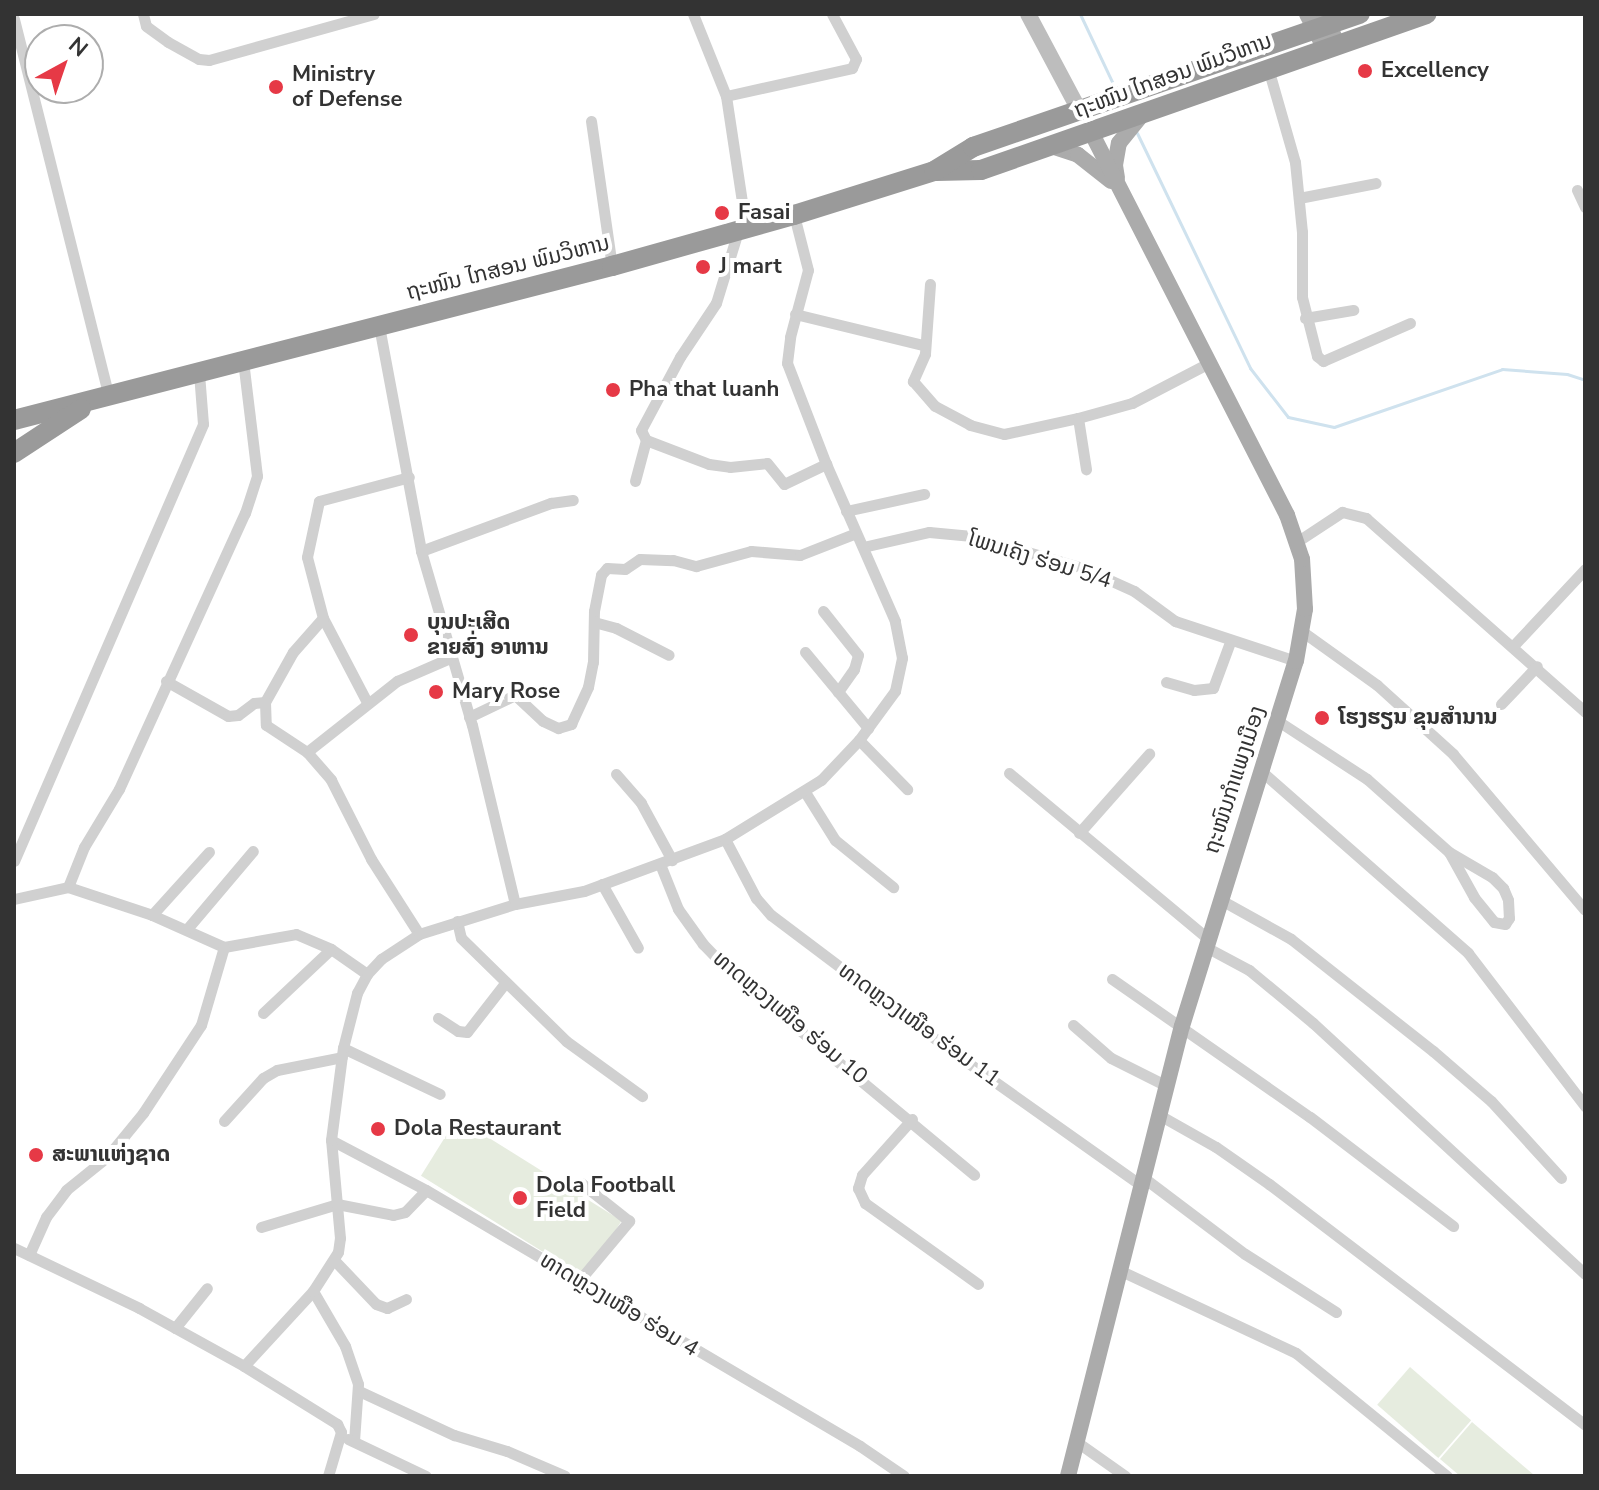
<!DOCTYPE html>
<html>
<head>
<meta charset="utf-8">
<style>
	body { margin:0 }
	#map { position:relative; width:1599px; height:1490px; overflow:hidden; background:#fff; font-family:"Nunito Sans","Noto Sans Lao",sans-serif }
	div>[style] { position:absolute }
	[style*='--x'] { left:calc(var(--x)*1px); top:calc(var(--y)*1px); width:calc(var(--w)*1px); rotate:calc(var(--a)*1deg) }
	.green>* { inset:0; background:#e6ecdf; transform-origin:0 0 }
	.stream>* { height:3px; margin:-1.5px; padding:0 1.5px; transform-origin:1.5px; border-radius:1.5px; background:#cfe2ee }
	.street>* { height:11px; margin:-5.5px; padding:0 5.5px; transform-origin:5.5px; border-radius:5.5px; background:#d0d0d0 }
	.secondary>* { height:16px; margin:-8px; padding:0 8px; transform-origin:8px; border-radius:8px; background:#bdbdbd }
	.primary>* { height:16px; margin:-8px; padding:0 8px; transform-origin:8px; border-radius:8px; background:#ababab }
	.highway>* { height:20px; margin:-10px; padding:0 10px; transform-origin:10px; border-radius:10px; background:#9a9a9a }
	.dots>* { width:22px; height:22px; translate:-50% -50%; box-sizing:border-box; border:4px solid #fff; border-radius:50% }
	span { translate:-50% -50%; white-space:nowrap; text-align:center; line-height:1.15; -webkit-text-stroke:8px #fff; paint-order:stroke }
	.poi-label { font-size:22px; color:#333; font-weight:700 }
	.left { translate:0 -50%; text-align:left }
	.street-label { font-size:22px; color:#333 }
	.frame { position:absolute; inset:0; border:16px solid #333; pointer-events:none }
	.north { position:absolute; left:24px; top:24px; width:80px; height:80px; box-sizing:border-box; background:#fff; border:2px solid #adadad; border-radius:50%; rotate:40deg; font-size:22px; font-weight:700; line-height:32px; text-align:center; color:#333 }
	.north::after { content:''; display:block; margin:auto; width:28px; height:36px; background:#e63946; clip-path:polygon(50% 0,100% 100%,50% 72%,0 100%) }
</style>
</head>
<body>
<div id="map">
	<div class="green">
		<div style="left:457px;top:1118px;width:194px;height:68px;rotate:32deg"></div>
		<div style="left:1410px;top:1367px;width:81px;height:50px;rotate:41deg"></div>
		<div style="clip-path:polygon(1472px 1422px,1534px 1475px,1532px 1476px,1460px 1476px,1440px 1459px)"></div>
	</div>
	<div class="stream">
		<div style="--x:1080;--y:14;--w:84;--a:64.7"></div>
		<div style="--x:1137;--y:133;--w:261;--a:64.3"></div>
		<div style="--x:1250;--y:368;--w:62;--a:52.2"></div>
		<div style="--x:1288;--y:417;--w:47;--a:12.3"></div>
		<div style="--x:1334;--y:427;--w:178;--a:-19"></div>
		<div style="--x:1502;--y:369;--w:65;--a:4.4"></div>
		<div style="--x:1567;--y:374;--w:19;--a:18"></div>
	</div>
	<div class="street">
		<div style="--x:143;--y:14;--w:12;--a:76"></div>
		<div style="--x:146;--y:26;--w:27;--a:36"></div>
		<div style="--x:168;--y:42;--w:35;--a:29"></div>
		<div style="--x:199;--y:59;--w:10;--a:6"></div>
		<div style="--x:209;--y:60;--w:171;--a:-15.6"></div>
		<div style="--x:693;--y:14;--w:88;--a:68.1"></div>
		<div style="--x:726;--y:96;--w:134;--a:81.4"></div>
		<div style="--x:14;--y:19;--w:391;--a:75.9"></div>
		<div style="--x:1268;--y:68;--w:98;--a:74"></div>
		<div style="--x:1295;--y:162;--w:70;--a:84.3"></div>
		<div style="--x:1302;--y:232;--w:65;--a:90"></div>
		<div style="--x:1302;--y:297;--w:61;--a:75.7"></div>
		<div style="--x:1317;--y:356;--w:8;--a:40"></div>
		<div style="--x:1323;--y:361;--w:95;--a:-23.6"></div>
		<div style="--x:726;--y:96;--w:129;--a:-12.5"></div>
		<div style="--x:852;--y:68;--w:10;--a:-66"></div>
		<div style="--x:856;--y:59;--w:51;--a:-118.1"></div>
		<div style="--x:591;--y:121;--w:147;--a:81.8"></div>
		<div style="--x:1577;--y:190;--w:19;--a:65"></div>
		<div style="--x:1299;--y:198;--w:78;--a:-11"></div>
		<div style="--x:930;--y:284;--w:70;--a:94.1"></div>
		<div style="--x:925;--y:354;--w:30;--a:114"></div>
		<div style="--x:913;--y:381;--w:33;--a:49"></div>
		<div style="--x:935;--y:406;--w:40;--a:28"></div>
		<div style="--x:970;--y:425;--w:35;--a:15"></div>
		<div style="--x:1004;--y:434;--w:76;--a:-12.2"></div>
		<div style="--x:1078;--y:418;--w:56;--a:-15.5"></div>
		<div style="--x:1132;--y:403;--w:85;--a:-27.5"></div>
		<div style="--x:795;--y:314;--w:132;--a:13.6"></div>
		<div style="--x:1305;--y:318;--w:49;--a:-9.5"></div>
		<div style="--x:379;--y:326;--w:229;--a:79.4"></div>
		<div style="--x:421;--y:551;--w:181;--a:73.7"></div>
		<div style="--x:472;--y:725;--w:184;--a:76.5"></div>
		<div style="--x:1078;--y:418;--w:52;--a:81.1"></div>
		<div style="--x:646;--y:440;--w:67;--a:20.9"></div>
		<div style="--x:709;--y:464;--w:21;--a:8"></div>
		<div style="--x:730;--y:467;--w:37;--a:-6"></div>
		<div style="--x:767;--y:463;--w:27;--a:51"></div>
		<div style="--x:784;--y:484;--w:47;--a:-25.5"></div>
		<div style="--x:635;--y:481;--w:42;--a:-75"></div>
		<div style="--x:646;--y:440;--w:11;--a:-117"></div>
		<div style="--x:641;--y:430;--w:83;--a:-61.9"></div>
		<div style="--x:680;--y:357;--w:65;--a:-56.3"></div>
		<div style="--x:716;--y:303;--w:75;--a:-73"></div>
		<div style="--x:846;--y:511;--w:80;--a:-12.3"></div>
		<div style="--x:1298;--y:541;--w:53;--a:-33.4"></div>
		<div style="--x:1342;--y:512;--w:25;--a:14"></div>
		<div style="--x:1366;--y:518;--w:293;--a:41.5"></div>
		<div style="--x:863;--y:547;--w:68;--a:-12.8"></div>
		<div style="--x:929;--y:532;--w:43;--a:5.3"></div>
		<div style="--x:972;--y:536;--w:116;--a:16.1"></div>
		<div style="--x:1083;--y:568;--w:56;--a:24.3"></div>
		<div style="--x:1134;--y:591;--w:51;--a:36.2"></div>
		<div style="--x:1175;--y:621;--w:127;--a:18.3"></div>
		<div style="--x:421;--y:551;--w:139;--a:-20.3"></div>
		<div style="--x:551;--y:503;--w:22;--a:-8"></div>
		<div style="--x:823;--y:611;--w:56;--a:51.5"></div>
		<div style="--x:858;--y:655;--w:15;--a:106"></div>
		<div style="--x:854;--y:669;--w:28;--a:125"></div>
		<div style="--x:323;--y:618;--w:95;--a:62.4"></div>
		<div style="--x:594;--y:622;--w:23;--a:15"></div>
		<div style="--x:616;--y:628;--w:59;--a:27"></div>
		<div style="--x:1303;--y:632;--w:91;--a:35.6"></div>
		<div style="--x:1377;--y:685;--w:103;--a:42.2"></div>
		<div style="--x:1453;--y:754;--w:204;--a:49.8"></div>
		<div style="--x:1514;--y:645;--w:104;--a:-46.9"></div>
		<div style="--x:805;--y:652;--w:99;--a:50.3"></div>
		<div style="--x:166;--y:681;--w:71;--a:29.4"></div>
		<div style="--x:228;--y:716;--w:10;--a:-6"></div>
		<div style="--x:238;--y:715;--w:20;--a:-37"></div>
		<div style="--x:254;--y:703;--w:11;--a:-5"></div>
		<div style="--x:1166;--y:682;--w:29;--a:16"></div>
		<div style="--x:1194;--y:690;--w:19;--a:-6"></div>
		<div style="--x:1213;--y:688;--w:49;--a:-69.7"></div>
		<div style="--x:265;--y:702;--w:57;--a:-60.8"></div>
		<div style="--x:293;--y:652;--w:45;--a:-48.6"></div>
		<div style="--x:323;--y:618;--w:63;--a:-104.7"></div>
		<div style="--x:307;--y:557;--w:57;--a:-77.9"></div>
		<div style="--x:319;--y:501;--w:93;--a:-14.9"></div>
		<div style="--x:265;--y:702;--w:23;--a:88"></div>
		<div style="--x:266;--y:725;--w:49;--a:33.4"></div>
		<div style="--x:307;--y:752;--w:37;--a:49"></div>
		<div style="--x:331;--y:780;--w:89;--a:63.1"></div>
		<div style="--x:371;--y:859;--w:89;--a:57.4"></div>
		<div style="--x:1501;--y:704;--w:52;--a:-46.5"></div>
		<div style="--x:469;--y:717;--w:51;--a:-25.6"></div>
		<div style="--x:515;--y:695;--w:38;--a:43"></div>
		<div style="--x:543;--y:721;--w:17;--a:25"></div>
		<div style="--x:558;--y:728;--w:14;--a:-17"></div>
		<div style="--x:571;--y:724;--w:41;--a:-65.3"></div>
		<div style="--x:588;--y:687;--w:25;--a:-79"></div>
		<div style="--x:593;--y:662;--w:51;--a:-88.9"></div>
		<div style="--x:594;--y:611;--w:37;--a:-79"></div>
		<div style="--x:601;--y:575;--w:9;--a:-49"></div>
		<div style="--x:607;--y:568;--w:18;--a:3"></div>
		<div style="--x:625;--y:569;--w:18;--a:-34"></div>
		<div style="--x:640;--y:559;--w:33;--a:2"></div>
		<div style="--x:673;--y:560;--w:24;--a:15"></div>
		<div style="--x:696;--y:566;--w:57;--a:-15.3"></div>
		<div style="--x:751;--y:551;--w:49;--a:4.7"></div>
		<div style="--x:800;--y:555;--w:60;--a:-21.4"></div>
		<div style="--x:1278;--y:721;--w:106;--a:33.1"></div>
		<div style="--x:1367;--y:779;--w:110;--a:41.7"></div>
		<div style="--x:1449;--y:852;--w:50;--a:30.2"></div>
		<div style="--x:1492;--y:877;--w:16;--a:45"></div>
		<div style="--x:1503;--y:888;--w:13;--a:67"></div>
		<div style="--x:1508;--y:900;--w:18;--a:87"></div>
		<div style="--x:1509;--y:918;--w:7;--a:124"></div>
		<div style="--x:1505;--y:924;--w:11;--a:-170"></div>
		<div style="--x:1494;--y:922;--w:32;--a:-129"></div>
		<div style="--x:1474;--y:897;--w:51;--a:-119.1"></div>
		<div style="--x:859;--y:740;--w:69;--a:45.6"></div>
		<div style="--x:307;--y:752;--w:115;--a:-38.3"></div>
		<div style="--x:397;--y:681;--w:58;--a:-23.5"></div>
		<div style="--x:1260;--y:770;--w:277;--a:41.3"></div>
		<div style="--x:1468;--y:953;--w:193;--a:52.6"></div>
		<div style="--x:1009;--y:773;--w:259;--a:39.8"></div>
		<div style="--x:616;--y:774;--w:38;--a:49"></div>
		<div style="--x:641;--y:803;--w:65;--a:61.5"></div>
		<div style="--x:805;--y:792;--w:57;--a:58"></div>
		<div style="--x:835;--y:840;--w:75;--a:39"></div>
		<div style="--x:1079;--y:833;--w:106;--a:-48.5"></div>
		<div style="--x:725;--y:839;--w:67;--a:62.3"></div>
		<div style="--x:756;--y:898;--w:23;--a:49"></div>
		<div style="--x:771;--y:915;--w:224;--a:37"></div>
		<div style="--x:950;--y:1050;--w:234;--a:35.3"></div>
		<div style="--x:14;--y:861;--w:476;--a:-66.6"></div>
		<div style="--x:203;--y:424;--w:51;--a:-94.5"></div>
		<div style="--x:660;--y:864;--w:48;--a:68.2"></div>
		<div style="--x:678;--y:909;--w:43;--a:54.5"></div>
		<div style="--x:703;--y:944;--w:40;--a:46"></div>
		<div style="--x:731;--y:973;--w:316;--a:39.7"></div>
		<div style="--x:602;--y:884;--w:73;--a:60.6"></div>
		<div style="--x:68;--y:887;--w:43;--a:-68.2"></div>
		<div style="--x:84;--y:847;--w:68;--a:-58.9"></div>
		<div style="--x:119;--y:789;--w:303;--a:-65.5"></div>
		<div style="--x:245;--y:513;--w:39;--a:-72"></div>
		<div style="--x:257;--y:476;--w:116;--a:-96.9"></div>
		<div style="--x:14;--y:899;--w:55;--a:-12.5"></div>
		<div style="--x:68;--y:887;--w:89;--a:18.4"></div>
		<div style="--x:152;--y:915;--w:79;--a:24"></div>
		<div style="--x:224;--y:947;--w:73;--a:-10.2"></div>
		<div style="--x:296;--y:934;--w:38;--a:23"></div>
		<div style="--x:331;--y:949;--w:44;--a:34.8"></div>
		<div style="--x:1221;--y:900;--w:80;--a:29.1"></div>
		<div style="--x:1291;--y:939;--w:181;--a:38.3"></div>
		<div style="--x:1433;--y:1051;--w:77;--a:40.8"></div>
		<div style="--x:1491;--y:1101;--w:104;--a:47.7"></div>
		<div style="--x:152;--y:915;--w:85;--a:-47.9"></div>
		<div style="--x:457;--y:921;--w:17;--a:77"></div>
		<div style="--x:461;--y:938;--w:147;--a:44.4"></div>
		<div style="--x:566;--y:1041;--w:94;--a:35.9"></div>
		<div style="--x:187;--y:929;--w:102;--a:-49.8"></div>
		<div style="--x:1206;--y:947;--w:49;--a:28.1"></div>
		<div style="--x:1249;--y:970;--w:83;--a:39.6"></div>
		<div style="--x:1313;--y:1023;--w:370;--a:42.7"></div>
		<div style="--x:1112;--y:979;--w:241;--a:34.9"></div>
		<div style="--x:1310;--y:1117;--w:180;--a:37.3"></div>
		<div style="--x:263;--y:1013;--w:93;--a:-43.3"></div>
		<div style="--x:438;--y:1018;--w:24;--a:33"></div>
		<div style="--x:458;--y:1031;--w:9;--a:6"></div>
		<div style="--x:467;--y:1032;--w:62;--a:-52.2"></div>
		<div style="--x:1073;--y:1025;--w:50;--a:41"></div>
		<div style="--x:1111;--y:1058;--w:63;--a:26.6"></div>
		<div style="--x:343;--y:1048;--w:107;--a:25.4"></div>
		<div style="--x:1161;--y:1116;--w:63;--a:29.4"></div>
		<div style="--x:1216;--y:1147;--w:65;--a:34.9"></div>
		<div style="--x:1269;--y:1184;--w:397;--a:37.3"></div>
		<div style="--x:912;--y:1119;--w:75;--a:131.8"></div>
		<div style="--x:862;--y:1175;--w:14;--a:107"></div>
		<div style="--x:858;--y:1188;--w:17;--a:65"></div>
		<div style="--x:865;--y:1203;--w:139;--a:35.6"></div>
		<div style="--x:224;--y:1121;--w:58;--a:-47.8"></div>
		<div style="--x:263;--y:1078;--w:16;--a:-30"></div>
		<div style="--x:277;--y:1070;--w:66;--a:-11.3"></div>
		<div style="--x:331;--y:1140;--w:107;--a:27.8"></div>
		<div style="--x:426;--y:1190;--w:504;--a:30.53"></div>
		<div style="--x:860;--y:1446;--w:53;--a:34.3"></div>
		<div style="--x:1144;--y:1178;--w:126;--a:37"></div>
		<div style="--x:1245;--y:1254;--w:108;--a:32.5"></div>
		<div style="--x:261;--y:1227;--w:79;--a:-16.8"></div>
		<div style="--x:337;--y:1204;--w:57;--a:11.1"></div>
		<div style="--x:393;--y:1215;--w:12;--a:-14"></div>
		<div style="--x:405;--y:1212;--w:30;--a:-46"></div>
		<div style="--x:14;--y:1248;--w:139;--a:25.6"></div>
		<div style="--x:139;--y:1308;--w:120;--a:28.9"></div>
		<div style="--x:244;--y:1366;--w:110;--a:31.9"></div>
		<div style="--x:337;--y:1424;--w:9;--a:63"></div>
		<div style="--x:341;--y:1432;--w:46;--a:106.5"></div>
		<div style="--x:29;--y:1255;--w:42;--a:-65.9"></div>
		<div style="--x:46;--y:1217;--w:34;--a:-53"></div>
		<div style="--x:66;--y:1190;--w:53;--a:-38.8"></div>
		<div style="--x:107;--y:1157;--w:57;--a:-50.7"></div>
		<div style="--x:143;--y:1113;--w:105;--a:-56.6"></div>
		<div style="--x:201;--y:1025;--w:81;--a:-73.6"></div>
		<div style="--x:335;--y:1261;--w:59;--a:46.4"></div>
		<div style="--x:376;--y:1304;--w:12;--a:20"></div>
		<div style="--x:387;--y:1308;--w:21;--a:-25"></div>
		<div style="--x:1119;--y:1270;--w:195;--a:25.1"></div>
		<div style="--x:1296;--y:1353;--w:195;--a:39.2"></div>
		<div style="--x:578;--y:1282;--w:80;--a:-50.1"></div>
		<div style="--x:629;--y:1221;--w:61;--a:-141.6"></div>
		<div style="--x:313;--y:1291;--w:64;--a:59.8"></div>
		<div style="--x:345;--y:1346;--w:40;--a:71.1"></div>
		<div style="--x:358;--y:1384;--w:57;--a:94"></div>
		<div style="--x:175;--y:1328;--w:51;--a:-51.3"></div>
		<div style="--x:244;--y:1366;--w:102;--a:-47.4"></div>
		<div style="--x:313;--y:1291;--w:46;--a:-57.3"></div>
		<div style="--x:338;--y:1252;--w:14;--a:-82"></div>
		<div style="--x:340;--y:1238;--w:98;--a:-95.2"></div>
		<div style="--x:331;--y:1140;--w:93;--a:-82.6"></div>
		<div style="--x:343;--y:1048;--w:57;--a:-75.7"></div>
		<div style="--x:357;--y:993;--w:21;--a:-62"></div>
		<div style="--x:367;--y:974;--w:21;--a:-47"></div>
		<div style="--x:381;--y:959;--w:45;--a:-33.3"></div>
		<div style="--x:419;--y:934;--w:101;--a:-17.4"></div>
		<div style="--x:515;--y:904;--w:70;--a:-10.7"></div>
		<div style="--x:584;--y:891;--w:150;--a:-20.2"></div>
		<div style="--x:725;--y:839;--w:113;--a:-31.6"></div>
		<div style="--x:821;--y:780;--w:55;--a:-46.5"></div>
		<div style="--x:859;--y:740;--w:61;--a:-53.7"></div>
		<div style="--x:895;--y:691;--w:34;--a:-78"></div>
		<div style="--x:902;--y:658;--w:38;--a:-101"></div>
		<div style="--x:895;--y:621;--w:171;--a:-113.7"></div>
		<div style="--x:826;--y:464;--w:108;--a:-111.1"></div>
		<div style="--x:787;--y:363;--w:26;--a:-83"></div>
		<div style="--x:790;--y:337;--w:69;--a:-75"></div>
		<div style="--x:808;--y:270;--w:57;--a:-104.3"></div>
		<div style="--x:359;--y:1391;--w:105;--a:24.9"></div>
		<div style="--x:454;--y:1435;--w:55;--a:16.8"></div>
		<div style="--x:507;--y:1451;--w:63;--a:23.3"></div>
		<div style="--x:348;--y:1439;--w:86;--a:25.4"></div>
		<div style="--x:1077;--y:1442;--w:59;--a:35.3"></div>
	</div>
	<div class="secondary">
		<div style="--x:1028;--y:14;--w:109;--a:62"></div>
	</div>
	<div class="primary">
		<div style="--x:1307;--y:14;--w:37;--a:63"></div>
		<div style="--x:1324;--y:14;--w:32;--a:66"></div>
		<div style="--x:1051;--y:146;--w:28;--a:18"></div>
		<div style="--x:1078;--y:155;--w:42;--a:38.2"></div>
		<div style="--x:1117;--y:178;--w:13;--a:-99"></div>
		<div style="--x:1115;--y:165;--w:22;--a:-80"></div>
		<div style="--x:1119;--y:143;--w:36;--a:-51"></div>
		<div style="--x:1068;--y:1476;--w:464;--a:-75.8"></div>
		<div style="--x:1182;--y:1026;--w:382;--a:-72.7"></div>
		<div style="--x:1296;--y:661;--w:53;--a:-80.2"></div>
		<div style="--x:1305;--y:609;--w:50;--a:-93.4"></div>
		<div style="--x:1302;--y:559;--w:46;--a:-108.8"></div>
		<div style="--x:1287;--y:515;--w:432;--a:-117.1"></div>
	</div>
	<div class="highway">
		<div style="--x:936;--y:171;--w:45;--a:-1.3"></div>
		<div style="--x:981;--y:170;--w:472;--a:-19.3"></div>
		<div style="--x:14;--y:420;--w:618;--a:-14.44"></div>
		<div style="--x:612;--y:266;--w:189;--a:-15.7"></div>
		<div style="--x:794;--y:215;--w:147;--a:-17.4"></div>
		<div style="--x:934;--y:171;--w:46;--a:-31.6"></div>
		<div style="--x:973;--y:147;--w:409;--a:-19"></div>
		<div style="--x:14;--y:453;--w:80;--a:-33.3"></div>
	</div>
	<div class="dots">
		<div style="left:1365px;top:71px;background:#e63946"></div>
		<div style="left:276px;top:87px;background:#e63946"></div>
		<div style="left:722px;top:213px;background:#e63946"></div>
		<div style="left:703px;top:267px;background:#e63946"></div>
		<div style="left:613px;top:390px;background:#e63946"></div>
		<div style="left:411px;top:635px;background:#e63946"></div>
		<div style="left:436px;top:692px;background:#e63946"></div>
		<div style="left:1322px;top:718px;background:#e63946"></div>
		<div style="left:378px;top:1129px;background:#e63946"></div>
		<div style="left:36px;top:1155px;background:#e63946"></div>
		<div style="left:520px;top:1198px;background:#e63946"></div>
	</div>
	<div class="poi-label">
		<span class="left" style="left:1381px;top:71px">Excellency</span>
		<span class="left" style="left:292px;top:87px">Ministry<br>of Defense</span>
		<span class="left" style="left:738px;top:213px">Fasai</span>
		<span class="left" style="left:719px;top:267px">J mart</span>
		<span class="left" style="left:629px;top:390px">Pha that luanh</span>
		<span class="left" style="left:427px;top:635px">ບຸນປະເສີດ<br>ຂາຍສົ່ງ ອາຫານ</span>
		<span class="left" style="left:452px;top:692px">Mary Rose</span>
		<span class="left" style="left:1338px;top:718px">ໂຮງຮຽນ ຂຸນສຳນານ</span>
		<span class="left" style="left:394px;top:1129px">Dola Restaurant</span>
		<span class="left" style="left:52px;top:1155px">ສະພາແຫ່ງຊາດ</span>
		<span class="left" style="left:536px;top:1198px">Dola Football<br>Field</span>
	</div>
	<div class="street-label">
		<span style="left:1173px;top:76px;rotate:-20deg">ຖະໜົນ ໄກສອນ ພົມວິຫານ</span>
		<span style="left:508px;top:268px;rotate:-14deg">ຖະໜົນ ໄກສອນ ພົມວິຫານ</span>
		<span style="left:1040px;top:560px;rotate:17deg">ໂພນເຄັງ ຮ່ອມ 5/4</span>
		<span style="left:1235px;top:780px;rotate:-72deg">ຖະໜົນກຳແພງເມືອງ</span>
		<span style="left:790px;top:1018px;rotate:40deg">ທາດຫຼວງເໜືອ ຮ່ອມ 10</span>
		<span style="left:919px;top:1025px;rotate:36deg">ທາດຫຼວງເໜືອ ຮ່ອມ 11</span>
		<span style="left:619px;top:1305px;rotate:31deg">ທາດຫຼວງເໜືອ ຮ່ອມ 4</span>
	</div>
	<div class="frame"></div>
	<div class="north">N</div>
</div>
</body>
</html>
